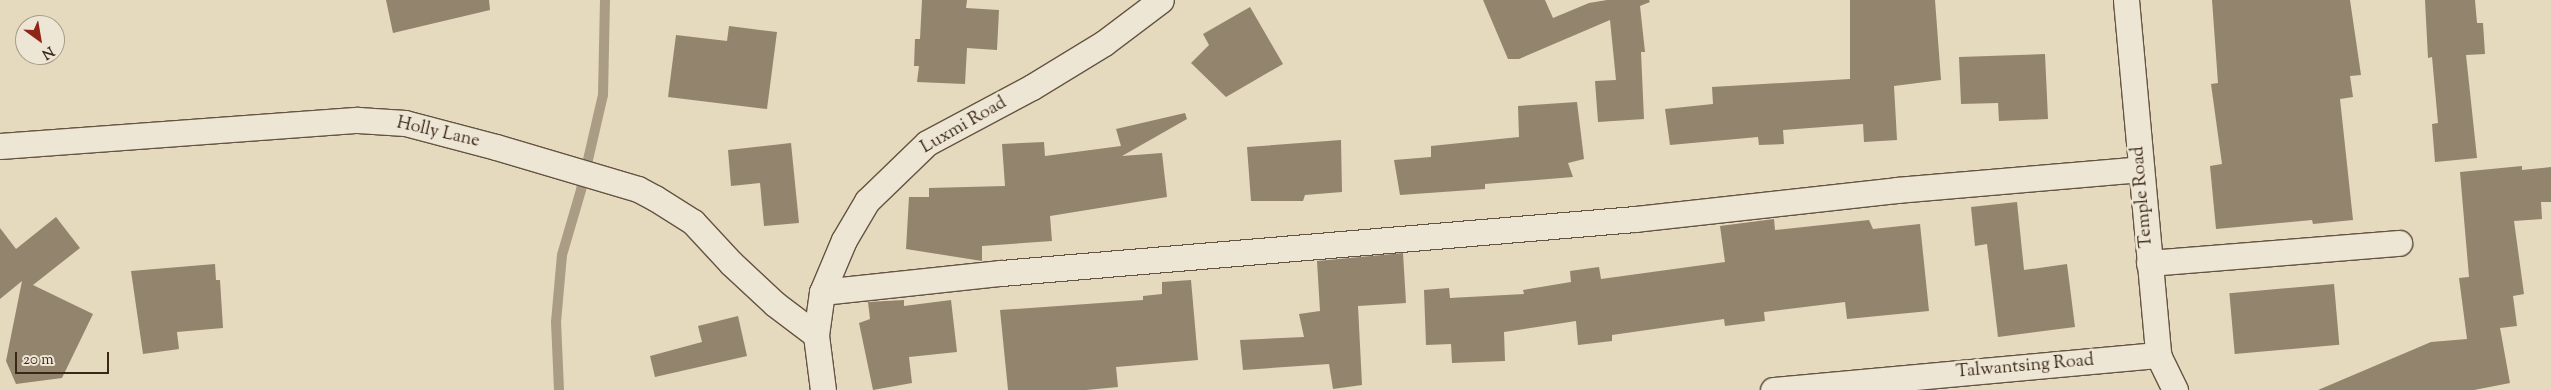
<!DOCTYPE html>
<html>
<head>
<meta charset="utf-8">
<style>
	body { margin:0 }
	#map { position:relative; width:2551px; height:390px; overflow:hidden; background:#e5d9be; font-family:"Sorts Mill Goudy",serif }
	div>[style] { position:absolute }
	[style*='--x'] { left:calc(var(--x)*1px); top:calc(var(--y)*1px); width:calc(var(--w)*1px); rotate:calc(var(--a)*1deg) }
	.stream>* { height:10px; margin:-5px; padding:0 5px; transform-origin:5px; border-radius:5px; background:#ab9c85 }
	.building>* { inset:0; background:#93846e; transform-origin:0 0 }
	.roads { filter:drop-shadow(1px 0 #655441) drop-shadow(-1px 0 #655441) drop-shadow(0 1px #655441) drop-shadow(0 -1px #655441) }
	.minor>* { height:25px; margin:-12.5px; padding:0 12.5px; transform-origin:12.5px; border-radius:12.5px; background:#eee6d5 }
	span { translate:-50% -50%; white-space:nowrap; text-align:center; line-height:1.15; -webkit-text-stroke:5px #eee6d5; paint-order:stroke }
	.street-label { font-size:18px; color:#3a2717 }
	.north { position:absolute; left:15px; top:15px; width:50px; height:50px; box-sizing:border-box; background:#eee6d5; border:1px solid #a69a89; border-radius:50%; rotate:148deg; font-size:14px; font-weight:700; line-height:20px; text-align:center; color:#3a2717 }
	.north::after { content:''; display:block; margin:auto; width:18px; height:22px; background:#8f2418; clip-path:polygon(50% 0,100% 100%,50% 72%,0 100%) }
	.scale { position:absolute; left:15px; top:352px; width:94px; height:22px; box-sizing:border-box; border:2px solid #3a2717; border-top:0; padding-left:6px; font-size:15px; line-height:18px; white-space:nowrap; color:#3a2717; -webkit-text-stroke:4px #eee6d5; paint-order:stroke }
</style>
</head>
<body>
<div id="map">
	<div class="stream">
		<div style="--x:559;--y:390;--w:68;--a:-92.5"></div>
		<div style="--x:556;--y:322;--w:67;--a:-84.9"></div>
		<div style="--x:562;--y:255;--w:68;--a:-73.7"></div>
		<div style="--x:581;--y:190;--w:98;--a:-77"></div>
		<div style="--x:603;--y:95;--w:95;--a:-88.8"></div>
	</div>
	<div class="building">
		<div style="clip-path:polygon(386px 0,489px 0,490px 10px,393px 33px)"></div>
		<div style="clip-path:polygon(922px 0,967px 0,966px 8px,999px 10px,997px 50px,967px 48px,965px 84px,917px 82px,919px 66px,914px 66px,915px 39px,920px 39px)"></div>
		<div style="clip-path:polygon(1483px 0,1545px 0,1553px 18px,1589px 3px,1607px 0,1649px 0,1650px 2px,1640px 6px,1645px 52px,1641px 52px,1644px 119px,1598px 122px,1595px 81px,1616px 80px,1610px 20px,1519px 59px,1508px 59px)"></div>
		<div style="clip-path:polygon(1850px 0,1935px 0,1941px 80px,1894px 86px,1897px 140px,1864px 142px,1863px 124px,1783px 130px,1784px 144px,1759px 145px,1758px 137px,1670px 145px,1665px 109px,1713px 104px,1712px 87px,1850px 79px)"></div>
		<div style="clip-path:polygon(2212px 0,2350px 0,2361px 75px,2350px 76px,2353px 97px,2340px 99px,2353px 220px,2313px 224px,2312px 220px,2216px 229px,2210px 166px,2222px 164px,2211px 84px,2218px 83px)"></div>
		<div style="clip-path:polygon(2425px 0,2475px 0,2477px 23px,2483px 23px,2485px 54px,2466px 55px,2477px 158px,2435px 162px,2432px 124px,2438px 123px,2432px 57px,2428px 58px)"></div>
		<div style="clip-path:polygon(1250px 7px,1283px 64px,1226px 97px,1191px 63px,1209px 45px,1203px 34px)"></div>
		<div style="clip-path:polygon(729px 26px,777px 32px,767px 109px,668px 97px,676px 35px,727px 41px)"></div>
		<div style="clip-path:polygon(2045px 54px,2048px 119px,1999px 121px,1998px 103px,1961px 104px,1959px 57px)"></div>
		<div style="clip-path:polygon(1577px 102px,1584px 159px,1568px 163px,1573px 177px,1485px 184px,1485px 189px,1400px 195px,1394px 160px,1431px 157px,1431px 146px,1519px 137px,1518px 106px)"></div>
		<div style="clip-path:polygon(1185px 113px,1187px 119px,1122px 156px,1162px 153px,1167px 197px,1050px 216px,1052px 241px,982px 246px,982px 261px,906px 249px,909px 197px,929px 197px,929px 188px,1005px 186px,1002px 144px,1044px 142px,1045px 156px,1121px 146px,1116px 129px)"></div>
		<div style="clip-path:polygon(1341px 140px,1342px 192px,1305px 195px,1303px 201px,1251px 201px,1247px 147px)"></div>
		<div style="clip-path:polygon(791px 143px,799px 223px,764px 226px,760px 183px,731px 186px,728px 150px)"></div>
		<div style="clip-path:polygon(2522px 166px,2522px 170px,2551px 167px,2551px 202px,2541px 202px,2542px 219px,2514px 221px,2524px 294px,2513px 296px,2517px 326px,2500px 328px,2510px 383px,2474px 390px,2318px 390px,2431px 342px,2467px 339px,2459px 278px,2469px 277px,2460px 172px)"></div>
		<div style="clip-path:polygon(2017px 202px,2024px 270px,2067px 264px,2075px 327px,1998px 337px,1987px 244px,1975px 246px,1971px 207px)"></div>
		<div style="clip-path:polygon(56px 217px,80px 248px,33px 285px,93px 314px,62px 378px,16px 384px,6px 361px,22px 281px,0 299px,0 228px,16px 249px)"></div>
		<div style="clip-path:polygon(1774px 219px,1775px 230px,1869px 220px,1873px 229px,1920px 224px,1929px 311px,1847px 319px,1845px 302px,1764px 312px,1765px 321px,1725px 326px,1724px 319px,1612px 335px,1612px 341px,1578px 345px,1576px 321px,1504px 332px,1505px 361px,1452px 363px,1451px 344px,1426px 345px,1424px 290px,1449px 288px,1450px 298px,1524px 294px,1523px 290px,1571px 282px,1570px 271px,1599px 267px,1601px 279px,1725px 262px,1720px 226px)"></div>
		<div style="clip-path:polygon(1403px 253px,1406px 303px,1358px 306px,1362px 385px,1333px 389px,1329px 364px,1243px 370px,1240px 340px,1304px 337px,1299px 314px,1320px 311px,1317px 261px)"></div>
		<div style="clip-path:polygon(215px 264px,216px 280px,220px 280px,223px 328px,177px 332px,179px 349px,143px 354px,131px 271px)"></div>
		<div style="clip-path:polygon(1191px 280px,1198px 360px,1116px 367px,1118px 387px,1086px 390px,1008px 390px,1000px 310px,1143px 300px,1143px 296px,1162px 294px,1162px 282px)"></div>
		<div style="left:2334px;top:284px;width:61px;height:105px;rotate:85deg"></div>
		<div style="clip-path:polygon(904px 300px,904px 306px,951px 300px,957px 352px,909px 357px,912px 383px,873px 390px,859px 323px,870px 319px,868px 302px)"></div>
		<div style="clip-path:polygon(738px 316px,747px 356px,655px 377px,650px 356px,702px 342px,698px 326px)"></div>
	</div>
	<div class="roads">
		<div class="minor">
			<div style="--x:2126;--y:0;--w:356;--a:84.8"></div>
			<div style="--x:2158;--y:355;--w:39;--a:64"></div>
			<div style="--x:0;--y:146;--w:359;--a:-4.2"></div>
			<div style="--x:358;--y:120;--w:47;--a:3.7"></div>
			<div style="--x:405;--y:123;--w:94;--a:14.8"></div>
			<div style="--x:496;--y:147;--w:148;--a:16.5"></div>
			<div style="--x:638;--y:189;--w:19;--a:28"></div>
			<div style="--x:655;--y:198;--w:45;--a:32.3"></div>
			<div style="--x:693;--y:222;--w:56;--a:47.2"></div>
			<div style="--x:731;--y:263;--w:60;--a:43"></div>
			<div style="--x:775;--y:304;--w:51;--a:37.1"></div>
			<div style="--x:2149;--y:263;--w:251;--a:-4.6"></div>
			<div style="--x:822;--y:292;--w:180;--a:-6.1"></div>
			<div style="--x:1001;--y:273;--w:636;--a:-4.87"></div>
			<div style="--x:1635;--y:219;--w:264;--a:-6.3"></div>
			<div style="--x:1897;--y:190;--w:244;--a:-4.9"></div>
			<div style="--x:823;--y:390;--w:55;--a:-97.3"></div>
			<div style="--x:816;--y:335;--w:43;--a:-82.1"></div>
			<div style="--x:822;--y:292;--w:56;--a:-67.1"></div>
			<div style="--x:844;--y:240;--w:45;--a:-59.5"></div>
			<div style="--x:867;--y:201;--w:83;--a:-44"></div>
			<div style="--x:927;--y:143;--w:119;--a:-28.1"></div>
			<div style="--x:1032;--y:87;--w:84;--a:-31.4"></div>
			<div style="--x:1104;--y:43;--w:71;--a:-37"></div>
			<div style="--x:1773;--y:390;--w:387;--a:-5.2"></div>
		</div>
	</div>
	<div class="street-label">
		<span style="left:964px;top:126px;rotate:-30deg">Luxmi Road</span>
		<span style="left:438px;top:133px;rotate:13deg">Holly Lane</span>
		<span style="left:2143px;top:197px;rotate:-95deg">Temple Road</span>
		<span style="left:2025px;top:367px;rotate:-5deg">Talwantsing Road</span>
	</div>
	<div class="north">N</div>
	<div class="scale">20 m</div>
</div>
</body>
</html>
